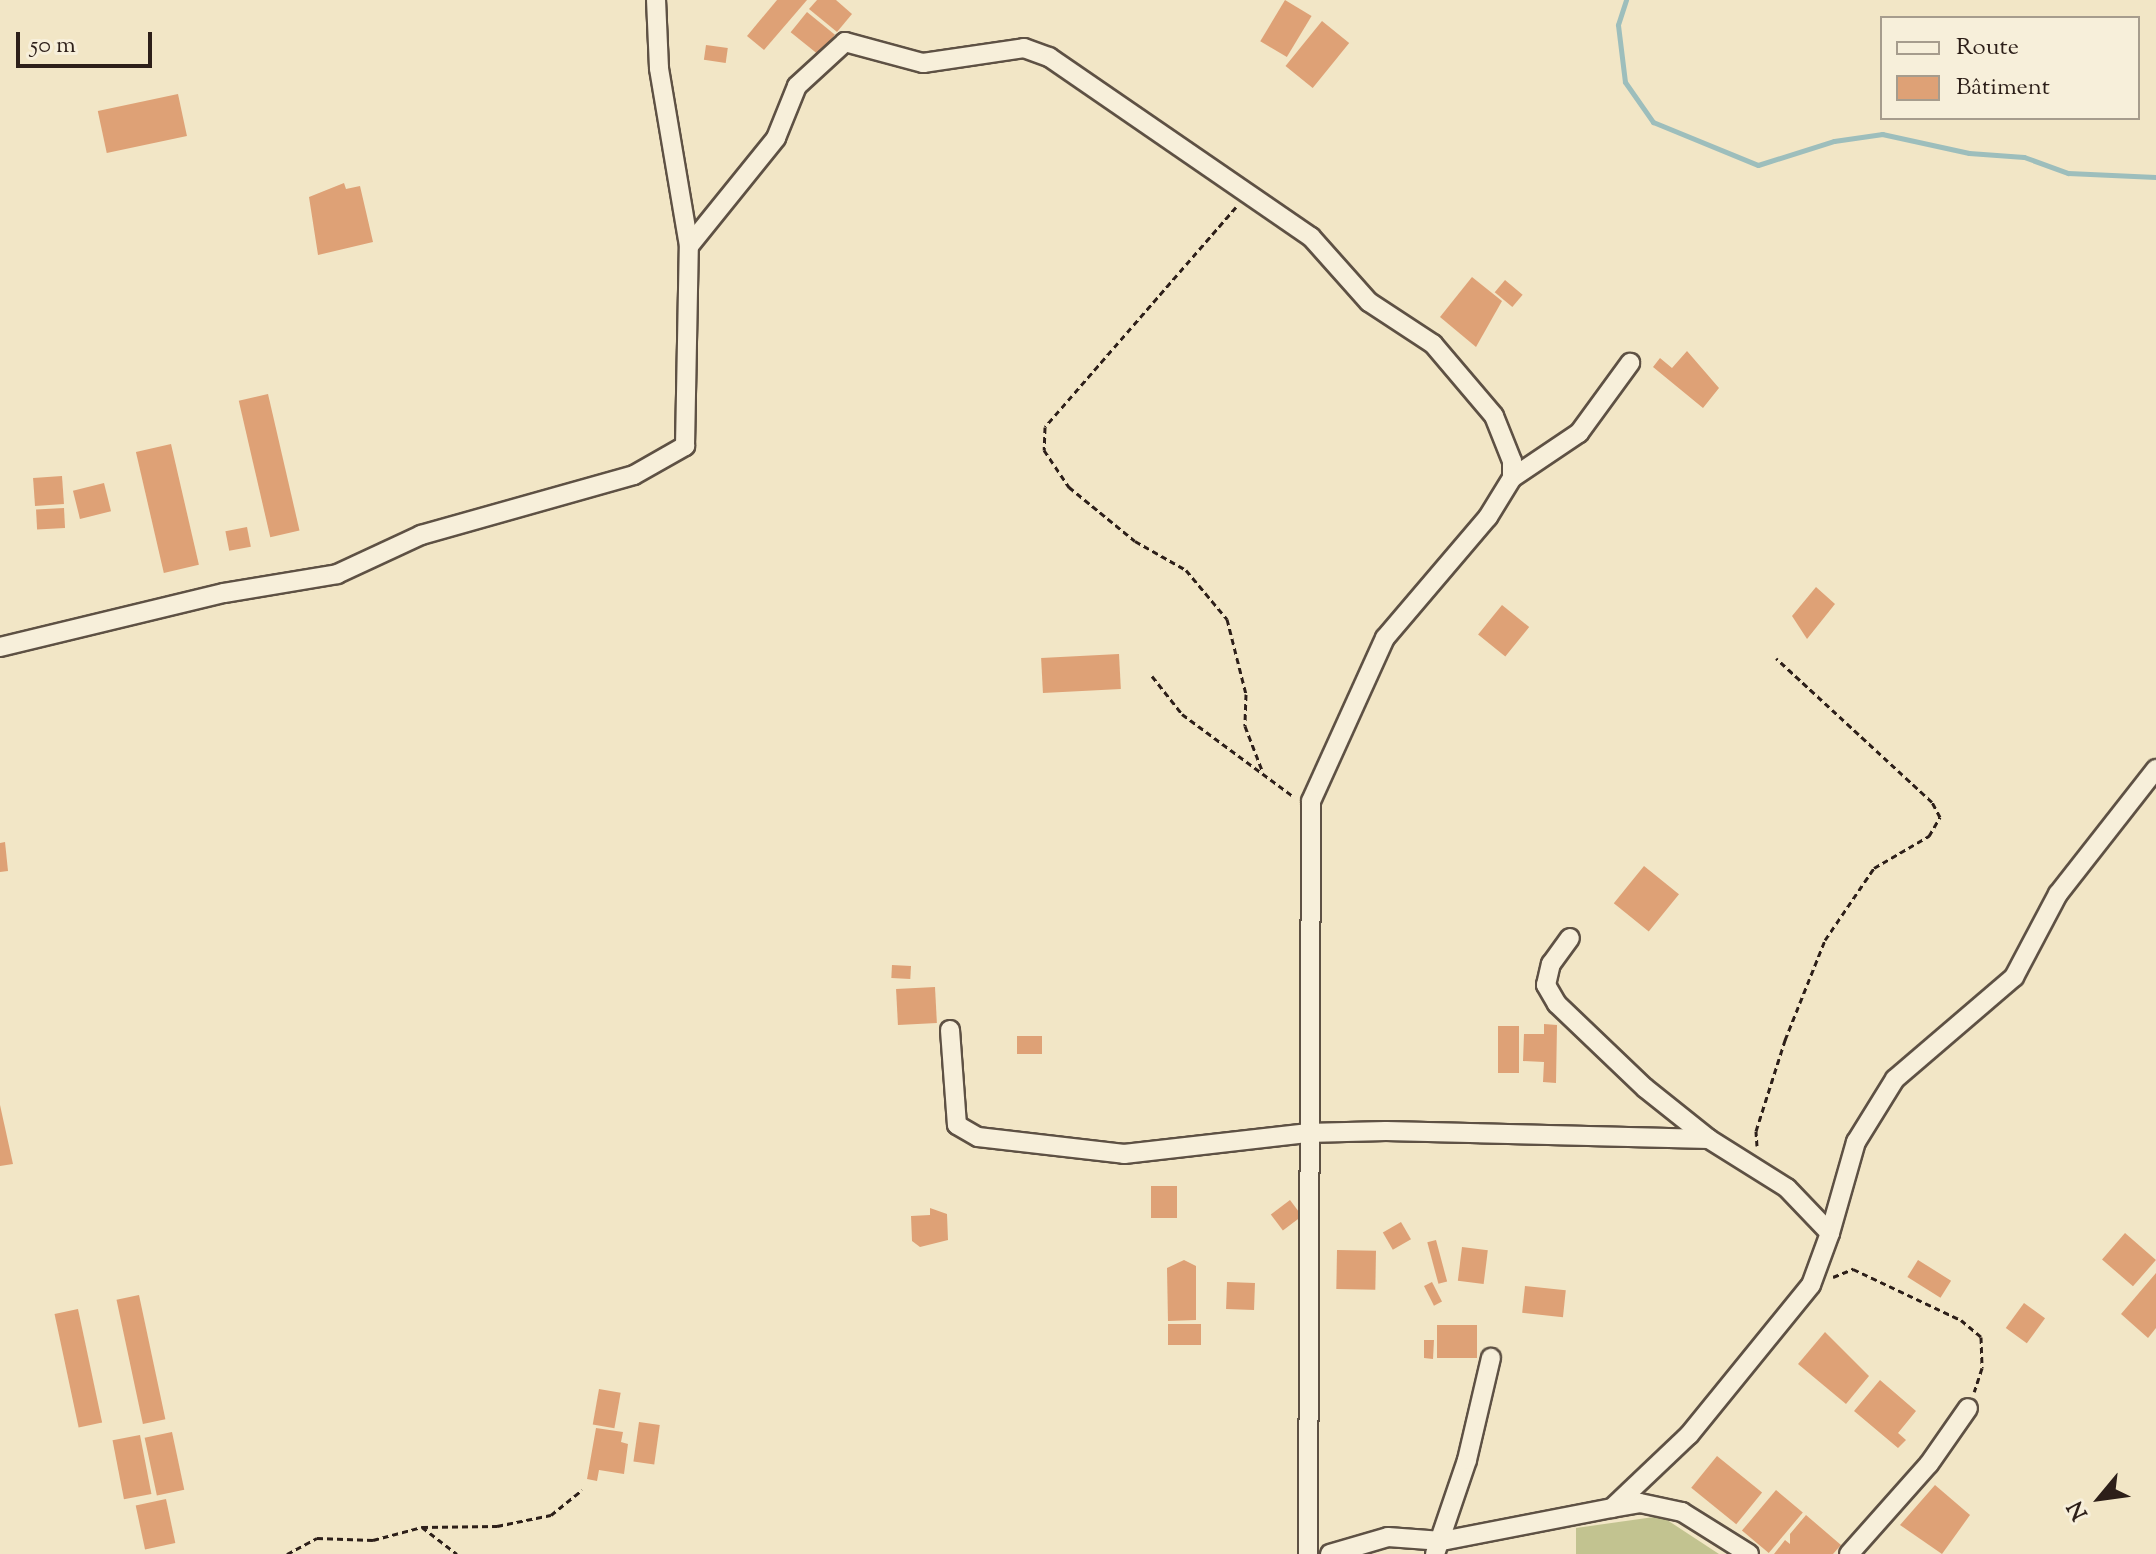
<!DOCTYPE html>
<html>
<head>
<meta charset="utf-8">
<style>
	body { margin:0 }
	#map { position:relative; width:2156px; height:1554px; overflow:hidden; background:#f2e6c6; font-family:"Sorts Mill Goudy",serif }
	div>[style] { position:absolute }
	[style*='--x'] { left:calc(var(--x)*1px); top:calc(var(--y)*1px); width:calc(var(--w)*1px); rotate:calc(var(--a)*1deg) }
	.green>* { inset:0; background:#c2c390 }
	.stream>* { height:5px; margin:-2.5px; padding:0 2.5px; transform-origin:2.5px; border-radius:2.5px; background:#9dbebc }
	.building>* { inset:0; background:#dea176; transform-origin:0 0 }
	.path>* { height:3px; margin-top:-1.5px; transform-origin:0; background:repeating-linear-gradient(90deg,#2d1f19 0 6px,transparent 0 10px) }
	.roads { filter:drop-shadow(2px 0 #5e5144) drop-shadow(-2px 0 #5e5144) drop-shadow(0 2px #5e5144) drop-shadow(0 -2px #5e5144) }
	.minor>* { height:18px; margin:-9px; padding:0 9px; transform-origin:9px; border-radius:9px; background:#f7efda }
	span { translate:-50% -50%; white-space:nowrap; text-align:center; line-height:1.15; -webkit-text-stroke:7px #f7efda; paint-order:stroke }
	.legend { position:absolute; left:1880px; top:16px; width:260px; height:104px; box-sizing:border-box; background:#f7efda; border:2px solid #a69c8d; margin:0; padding:10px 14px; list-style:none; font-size:24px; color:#2d1f19 }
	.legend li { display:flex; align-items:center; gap:16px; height:40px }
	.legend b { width:40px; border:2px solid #a69c8d }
	.north { position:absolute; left:2060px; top:1458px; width:80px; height:80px; -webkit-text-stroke:6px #f7efda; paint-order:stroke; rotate:241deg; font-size:22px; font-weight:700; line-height:32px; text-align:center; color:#2d1f19 }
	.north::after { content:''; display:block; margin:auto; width:28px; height:36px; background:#2d1f19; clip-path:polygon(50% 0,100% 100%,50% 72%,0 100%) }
	.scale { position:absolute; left:16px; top:32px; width:136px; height:36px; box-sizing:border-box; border:4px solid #2d1f19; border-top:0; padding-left:10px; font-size:24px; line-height:28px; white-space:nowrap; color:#2d1f19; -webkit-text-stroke:6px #f7efda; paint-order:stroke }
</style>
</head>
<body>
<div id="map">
	<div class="green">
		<div style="clip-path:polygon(1661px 1516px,1719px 1554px,1576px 1554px,1576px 1528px)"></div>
	</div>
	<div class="stream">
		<div style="--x:1626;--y:0;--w:26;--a:108"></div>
		<div style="--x:1618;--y:25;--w:57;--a:83"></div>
		<div style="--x:1625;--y:82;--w:49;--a:55"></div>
		<div style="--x:1653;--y:122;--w:113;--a:22.3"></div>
		<div style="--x:1758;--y:165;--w:80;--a:-17.5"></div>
		<div style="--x:1834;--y:141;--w:49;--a:-8.3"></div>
		<div style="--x:1882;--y:134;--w:89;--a:12.3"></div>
		<div style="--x:1969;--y:153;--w:55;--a:4.2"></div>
		<div style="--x:2024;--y:157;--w:47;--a:20"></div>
		<div style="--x:2068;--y:173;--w:88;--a:2.6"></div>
	</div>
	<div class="building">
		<div style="clip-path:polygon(777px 0,807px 0,764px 50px,747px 36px)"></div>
		<div style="clip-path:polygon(817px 0,836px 0,852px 14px,837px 32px,809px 9px)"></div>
		<div style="left:1285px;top:0;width:31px;height:48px;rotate:31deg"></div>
		<div style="left:807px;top:12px;width:36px;height:26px;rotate:39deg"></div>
		<div style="left:1322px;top:21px;width:35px;height:58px;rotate:39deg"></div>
		<div style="left:706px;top:45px;width:22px;height:15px;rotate:8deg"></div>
		<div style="left:178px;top:94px;width:43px;height:82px;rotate:78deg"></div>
		<div style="clip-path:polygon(344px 183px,346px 189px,360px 186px,373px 242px,318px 255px,309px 197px)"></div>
		<div style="clip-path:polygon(1472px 277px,1502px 301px,1476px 347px,1440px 317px)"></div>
		<div style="left:1505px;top:280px;width:23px;height:16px;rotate:40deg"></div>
		<div style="clip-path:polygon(1687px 351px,1719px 388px,1703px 408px,1653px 367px,1660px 358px,1672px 368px)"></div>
		<div style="left:268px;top:394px;width:140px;height:30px;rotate:77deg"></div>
		<div style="left:171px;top:444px;width:124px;height:36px;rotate:77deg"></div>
		<div style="left:62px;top:476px;width:28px;height:29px;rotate:86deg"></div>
		<div style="left:104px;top:483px;width:29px;height:32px;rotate:76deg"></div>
		<div style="left:64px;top:508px;width:20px;height:28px;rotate:87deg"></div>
		<div style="left:247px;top:527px;width:20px;height:22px;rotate:79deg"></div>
		<div style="clip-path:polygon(1816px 587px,1835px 604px,1807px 639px,1792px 616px)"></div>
		<div style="left:1502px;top:605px;width:35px;height:38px;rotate:39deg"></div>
		<div style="left:1119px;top:654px;width:35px;height:78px;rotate:87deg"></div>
		<div style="clip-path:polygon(5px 842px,8px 871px,0 872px,0 843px)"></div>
		<div style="left:1644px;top:866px;width:45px;height:48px;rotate:39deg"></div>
		<div style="left:892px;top:965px;width:19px;height:13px;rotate:3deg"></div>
		<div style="left:935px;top:987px;width:36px;height:39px;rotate:87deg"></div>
		<div style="clip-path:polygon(1544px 1024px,1557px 1025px,1556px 1083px,1543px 1082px,1544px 1062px,1523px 1061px,1524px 1034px,1544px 1034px)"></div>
		<div style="left:1498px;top:1026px;width:21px;height:47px"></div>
		<div style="left:1017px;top:1036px;width:25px;height:18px"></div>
		<div style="clip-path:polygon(0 1105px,13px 1164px,0 1166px)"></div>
		<div style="left:1151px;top:1186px;width:26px;height:32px"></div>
		<div style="left:1290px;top:1200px;width:20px;height:24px;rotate:53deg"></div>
		<div style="clip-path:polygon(930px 1208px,947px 1214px,948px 1240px,920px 1247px,912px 1241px,911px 1216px,930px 1215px)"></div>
		<div style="left:1401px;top:1222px;width:20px;height:21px;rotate:60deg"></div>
		<div style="left:2125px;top:1233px;width:41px;height:35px;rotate:41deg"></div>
		<div style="left:1436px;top:1240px;width:43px;height:9px;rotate:75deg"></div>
		<div style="left:1462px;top:1247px;width:26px;height:34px;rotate:7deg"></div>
		<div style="left:1337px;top:1250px;width:39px;height:39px;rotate:1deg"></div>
		<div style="clip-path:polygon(1184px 1260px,1196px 1266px,1196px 1320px,1168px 1321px,1167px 1268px)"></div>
		<div style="left:1918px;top:1260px;width:39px;height:20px;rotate:32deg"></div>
		<div style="clip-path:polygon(2156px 1273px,2156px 1328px,2148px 1338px,2121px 1314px)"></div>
		<div style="left:1227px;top:1282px;width:28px;height:27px;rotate:2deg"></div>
		<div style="left:1432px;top:1282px;width:22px;height:9px;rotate:63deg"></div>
		<div style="left:1525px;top:1286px;width:41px;height:27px;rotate:6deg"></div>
		<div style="left:139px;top:1295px;width:127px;height:23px;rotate:78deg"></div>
		<div style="left:2024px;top:1303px;width:26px;height:31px;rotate:36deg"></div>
		<div style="left:78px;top:1309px;width:116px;height:24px;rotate:78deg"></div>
		<div style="left:1168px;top:1324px;width:33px;height:21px"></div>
		<div style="left:1437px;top:1325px;width:40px;height:33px"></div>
		<div style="clip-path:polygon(1825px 1332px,1869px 1376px,1846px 1404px,1798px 1364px)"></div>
		<div style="clip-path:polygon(1424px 1340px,1434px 1340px,1433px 1359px,1424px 1358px)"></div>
		<div style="clip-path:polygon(1880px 1380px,1916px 1411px,1898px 1433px,1906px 1440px,1898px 1448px,1854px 1411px)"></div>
		<div style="left:599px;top:1389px;width:22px;height:36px;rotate:10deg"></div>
		<div style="left:639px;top:1422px;width:21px;height:40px;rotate:8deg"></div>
		<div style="clip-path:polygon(596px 1428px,623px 1432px,621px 1442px,628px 1444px,624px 1474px,599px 1470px,597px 1481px,587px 1479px)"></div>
		<div style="left:172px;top:1432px;width:59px;height:28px;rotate:78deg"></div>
		<div style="left:140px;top:1435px;width:60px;height:28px;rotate:79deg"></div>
		<div style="left:1717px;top:1456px;width:58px;height:41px;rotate:39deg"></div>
		<div style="clip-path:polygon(1935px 1485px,1970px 1515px,1942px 1554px,1900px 1525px)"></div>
		<div style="left:1776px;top:1490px;width:35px;height:53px;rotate:40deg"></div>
		<div style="left:166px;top:1499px;width:45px;height:31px;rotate:78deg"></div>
		<div style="clip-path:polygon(1806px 1515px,1841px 1545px,1833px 1554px,1774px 1554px,1785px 1540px,1790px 1544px,1790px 1534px)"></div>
	</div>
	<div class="path">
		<div style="--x:1236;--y:207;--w:291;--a:131"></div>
		<div style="--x:1045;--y:427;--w:23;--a:92"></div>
		<div style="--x:1044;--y:450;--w:45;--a:56"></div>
		<div style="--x:1069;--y:487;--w:85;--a:39.3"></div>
		<div style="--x:1135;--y:541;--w:59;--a:29.6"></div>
		<div style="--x:1186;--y:570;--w:64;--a:50.1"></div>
		<div style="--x:1227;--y:619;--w:77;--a:75.8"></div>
		<div style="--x:1246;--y:694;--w:32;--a:92"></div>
		<div style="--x:1245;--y:726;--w:47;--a:68.9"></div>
		<div style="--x:1152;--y:676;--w:48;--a:51.7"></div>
		<div style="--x:1182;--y:714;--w:138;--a:36.5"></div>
		<div style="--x:1757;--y:1146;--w:15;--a:-94"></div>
		<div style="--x:1756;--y:1131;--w:96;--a:-72.3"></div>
		<div style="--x:1785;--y:1040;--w:108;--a:-68.2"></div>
		<div style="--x:1825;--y:940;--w:87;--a:-55.8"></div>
		<div style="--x:1874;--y:868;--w:64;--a:-30.2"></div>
		<div style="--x:1929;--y:836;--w:22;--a:-60"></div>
		<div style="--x:1940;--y:817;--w:17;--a:-118"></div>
		<div style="--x:1932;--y:802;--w:212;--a:-137.3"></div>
		<div style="--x:1833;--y:1277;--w:22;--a:-22"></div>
		<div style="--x:1853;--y:1269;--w:119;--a:25.3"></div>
		<div style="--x:1961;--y:1320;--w:26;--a:40"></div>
		<div style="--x:1981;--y:1337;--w:31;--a:88"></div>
		<div style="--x:1982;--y:1368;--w:25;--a:108"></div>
		<div style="--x:422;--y:1527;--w:44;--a:37.6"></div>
		<div style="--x:287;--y:1554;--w:34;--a:-28"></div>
		<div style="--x:317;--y:1538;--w:56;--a:2"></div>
		<div style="--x:373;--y:1540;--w:51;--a:-14.9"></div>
		<div style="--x:422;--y:1527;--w:75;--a:-0.8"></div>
		<div style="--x:497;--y:1526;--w:55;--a:-11.5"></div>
		<div style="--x:551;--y:1515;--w:40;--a:-39"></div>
	</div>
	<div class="roads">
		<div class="minor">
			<div style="--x:689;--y:246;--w:139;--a:-51.1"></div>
			<div style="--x:776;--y:138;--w:56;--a:-68"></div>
			<div style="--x:797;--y:86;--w:65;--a:-42.5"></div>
			<div style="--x:845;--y:42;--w:81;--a:15.1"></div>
			<div style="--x:923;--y:63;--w:102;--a:-8.4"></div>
			<div style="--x:1024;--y:48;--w:27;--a:20"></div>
			<div style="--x:1049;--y:57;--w:318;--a:34.5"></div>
			<div style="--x:1311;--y:237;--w:87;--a:48.3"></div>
			<div style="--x:1369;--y:302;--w:77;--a:33.3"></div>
			<div style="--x:1433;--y:344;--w:94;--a:49.7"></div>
			<div style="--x:1494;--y:416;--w:48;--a:68.2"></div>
			<div style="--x:1512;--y:461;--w:17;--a:90"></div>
			<div style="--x:1512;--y:478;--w:46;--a:121.6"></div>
			<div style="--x:1488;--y:517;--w:159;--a:130.4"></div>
			<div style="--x:1385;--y:638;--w:179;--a:114.4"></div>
			<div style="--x:1311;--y:801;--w:753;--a:90.23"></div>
			<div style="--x:1512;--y:478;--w:81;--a:-33.9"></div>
			<div style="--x:1579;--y:433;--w:87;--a:-53.9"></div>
			<div style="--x:0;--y:647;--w:230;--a:-13.6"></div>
			<div style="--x:224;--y:593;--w:115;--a:-9.5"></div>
			<div style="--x:337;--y:574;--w:93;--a:-24.9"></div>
			<div style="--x:421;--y:535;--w:221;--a:-15.7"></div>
			<div style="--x:634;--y:475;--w:59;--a:-29.6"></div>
			<div style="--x:685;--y:446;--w:200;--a:-88.9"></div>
			<div style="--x:689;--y:246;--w:181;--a:-99.6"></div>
			<div style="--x:659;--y:68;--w:68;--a:-92.5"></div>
			<div style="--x:950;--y:1030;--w:95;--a:85.8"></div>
			<div style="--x:957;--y:1125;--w:24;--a:30"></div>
			<div style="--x:978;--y:1137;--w:147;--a:6.6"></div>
			<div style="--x:1124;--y:1154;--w:184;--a:-6.5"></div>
			<div style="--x:1307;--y:1133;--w:79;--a:-1.5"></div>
			<div style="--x:1386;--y:1131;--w:323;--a:1.4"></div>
			<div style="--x:1830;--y:1233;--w:95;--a:-74.1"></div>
			<div style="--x:1856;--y:1142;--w:74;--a:-58.2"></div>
			<div style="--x:1895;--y:1079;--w:157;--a:-40.6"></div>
			<div style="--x:2014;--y:977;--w:94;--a:-62.1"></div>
			<div style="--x:2058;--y:894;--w:159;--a:-51.9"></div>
			<div style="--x:1612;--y:1508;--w:28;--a:-10"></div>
			<div style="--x:1640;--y:1503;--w:43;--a:12.1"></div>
			<div style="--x:1682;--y:1512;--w:79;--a:32.1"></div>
			<div style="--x:1330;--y:1554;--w:60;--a:-16.3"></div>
			<div style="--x:1388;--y:1537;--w:54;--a:4.2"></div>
			<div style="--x:1442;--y:1541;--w:173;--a:-11"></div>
			<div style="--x:1612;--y:1508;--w:106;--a:-43.5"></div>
			<div style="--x:1689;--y:1435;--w:193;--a:-50.9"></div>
			<div style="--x:1811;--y:1285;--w:55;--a:-69.9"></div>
			<div style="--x:1830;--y:1233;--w:62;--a:-133.7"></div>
			<div style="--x:1787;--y:1188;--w:92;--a:-147.9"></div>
			<div style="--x:1709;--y:1139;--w:82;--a:-141.4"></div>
			<div style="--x:1645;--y:1088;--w:122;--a:-136.3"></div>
			<div style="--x:1557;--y:1004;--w:22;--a:-120"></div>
			<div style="--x:1546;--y:985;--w:22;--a:-77"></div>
			<div style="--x:1551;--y:964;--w:32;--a:-54"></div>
			<div style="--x:1435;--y:1554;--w:99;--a:-71.2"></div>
			<div style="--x:1467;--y:1460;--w:105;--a:-76.8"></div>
			<div style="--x:1849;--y:1554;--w:120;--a:-48.4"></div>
			<div style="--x:1929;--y:1464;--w:68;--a:-55.1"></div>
		</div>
	</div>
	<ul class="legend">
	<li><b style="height:10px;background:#f7efda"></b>Route</li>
	<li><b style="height:22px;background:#dea176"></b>Bâtiment</li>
	</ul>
	<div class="north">N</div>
	<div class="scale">50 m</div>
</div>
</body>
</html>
